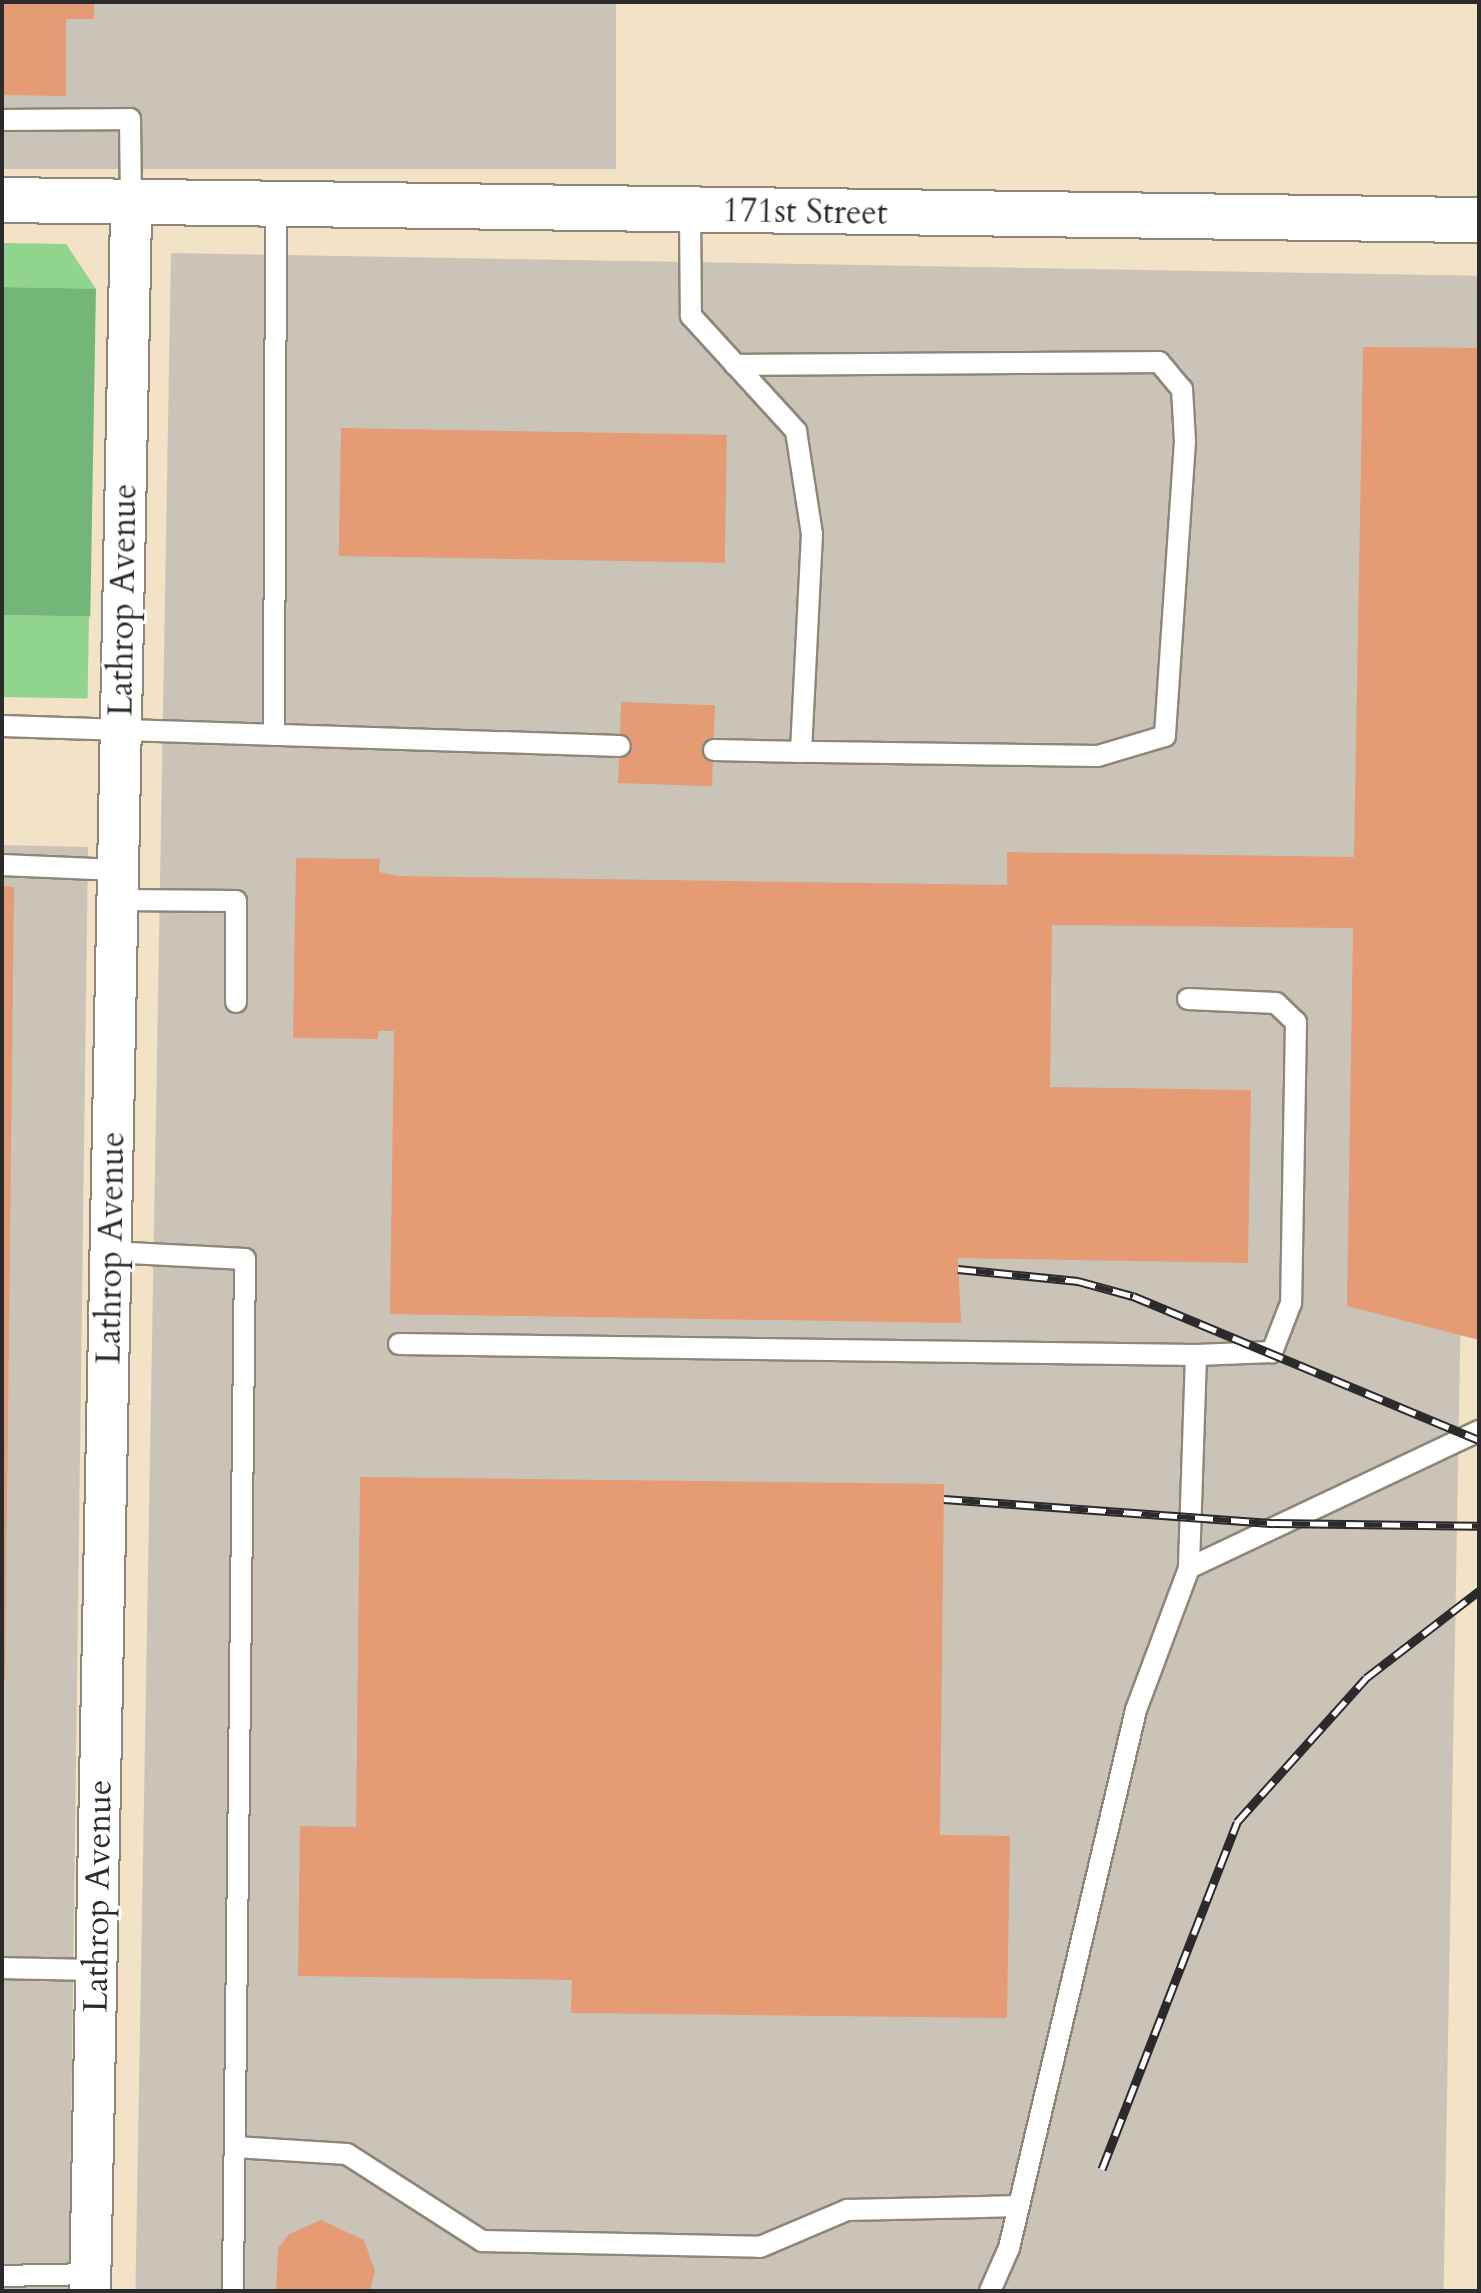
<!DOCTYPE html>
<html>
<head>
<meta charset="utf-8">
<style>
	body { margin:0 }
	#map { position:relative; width:1481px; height:2293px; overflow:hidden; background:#f2e2c6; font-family:Cardo,serif }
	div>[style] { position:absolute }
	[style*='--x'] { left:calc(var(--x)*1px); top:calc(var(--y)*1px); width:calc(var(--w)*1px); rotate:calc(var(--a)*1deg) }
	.industrial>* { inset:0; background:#cac3b8; transform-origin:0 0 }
	.green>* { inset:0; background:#91d48d; transform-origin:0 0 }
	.forest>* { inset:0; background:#74b678; transform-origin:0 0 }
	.building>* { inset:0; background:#e59c74; transform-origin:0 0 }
	.roads { filter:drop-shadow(2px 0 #8e8678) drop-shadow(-2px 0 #8e8678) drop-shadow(0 2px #8e8678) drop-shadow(0 -2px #8e8678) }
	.lane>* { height:20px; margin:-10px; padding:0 10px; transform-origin:10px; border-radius:10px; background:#fff }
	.street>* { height:40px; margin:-20px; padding:0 20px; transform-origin:20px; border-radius:20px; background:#fff }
	.secondary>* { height:44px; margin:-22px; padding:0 22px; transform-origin:22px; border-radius:22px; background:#fff }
	.rail>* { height:9px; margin-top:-4.5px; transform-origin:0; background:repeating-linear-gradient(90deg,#fff 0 18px,#2b2b2b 0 36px); box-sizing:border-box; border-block:2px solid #2b2b2b }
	span { translate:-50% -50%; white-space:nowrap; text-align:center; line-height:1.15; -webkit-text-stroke:6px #fff; paint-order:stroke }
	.street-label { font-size:34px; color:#2b2b2b }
	.frame { position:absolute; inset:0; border:4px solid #2b2b2b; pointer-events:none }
</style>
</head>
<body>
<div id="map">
	<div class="industrial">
		<div style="left:2px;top:2px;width:614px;height:167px"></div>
		<div style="left:171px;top:253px;width:1308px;height:2038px;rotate:1deg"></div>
		<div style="clip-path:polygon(2px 845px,88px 847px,69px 2291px,2px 2291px)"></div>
	</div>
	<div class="green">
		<div style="clip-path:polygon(2px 243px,66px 244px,96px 289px,2px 287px)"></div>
		<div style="left:2px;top:615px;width:87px;height:82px;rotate:1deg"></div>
	</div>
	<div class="forest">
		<div style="left:2px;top:287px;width:94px;height:328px;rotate:1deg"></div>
	</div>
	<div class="building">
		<div style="clip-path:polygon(2px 2px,94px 2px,94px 19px,66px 19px,66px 96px,2px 95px)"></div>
		<div style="clip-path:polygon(1363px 347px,1479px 348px,1479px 1340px,1347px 1306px,1353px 928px,1052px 925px,1050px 1087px,1251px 1090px,1248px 1263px,958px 1258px,961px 1323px,390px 1314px,394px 1031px,378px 1031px,378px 1039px,293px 1038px,296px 858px,380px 859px,379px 872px,398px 876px,1007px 885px,1007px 852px,1354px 857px)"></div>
		<div style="left:341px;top:428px;width:386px;height:128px;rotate:1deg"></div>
		<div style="left:621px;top:702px;width:94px;height:81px;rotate:2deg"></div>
		<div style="clip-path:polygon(2px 886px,14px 887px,5px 1680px,2px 1680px)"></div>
		<div style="clip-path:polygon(360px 1477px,944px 1484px,940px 1835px,1010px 1836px,1007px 2018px,571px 2013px,572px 1980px,298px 1976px,300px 1826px,356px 1827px)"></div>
		<div style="clip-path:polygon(321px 2220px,364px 2240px,375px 2271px,370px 2291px,276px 2291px,278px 2248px,289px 2234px)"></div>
	</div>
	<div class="roads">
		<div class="lane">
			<div style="--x:2;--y:120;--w:128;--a:-0.4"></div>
			<div style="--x:130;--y:119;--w:85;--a:89.3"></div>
			<div style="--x:690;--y:211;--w:105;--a:89.5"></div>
			<div style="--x:691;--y:316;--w:156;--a:47.6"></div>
			<div style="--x:796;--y:431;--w:104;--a:81.2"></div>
			<div style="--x:812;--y:534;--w:218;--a:92.9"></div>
			<div style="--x:801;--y:752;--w:87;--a:-178.7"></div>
			<div style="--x:735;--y:365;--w:424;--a:-0.4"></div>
			<div style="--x:1159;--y:362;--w:35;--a:50"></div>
			<div style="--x:1182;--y:389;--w:52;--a:86.7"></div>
			<div style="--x:1185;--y:441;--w:296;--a:93.9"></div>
			<div style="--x:1165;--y:736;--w:70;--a:163.4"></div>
			<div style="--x:1098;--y:756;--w:297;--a:-179.2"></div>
			<div style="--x:2;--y:726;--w:618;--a:1.85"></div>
			<div style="--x:274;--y:735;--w:529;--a:-89.78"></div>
			<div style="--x:2;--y:865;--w:116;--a:2.5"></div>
			<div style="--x:118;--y:900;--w:118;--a:0.5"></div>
			<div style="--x:236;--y:901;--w:101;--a:90"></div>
			<div style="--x:1188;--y:999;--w:88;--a:2.6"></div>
			<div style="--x:1276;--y:1003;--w:28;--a:44"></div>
			<div style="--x:1296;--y:1022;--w:281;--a:91"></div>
			<div style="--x:1291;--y:1303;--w:53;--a:111.2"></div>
			<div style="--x:1272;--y:1352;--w:76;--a:177.7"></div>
			<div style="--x:110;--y:1252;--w:135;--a:3"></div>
			<div style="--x:245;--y:1259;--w:1032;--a:90.67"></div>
			<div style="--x:399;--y:1344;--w:797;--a:0.79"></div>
			<div style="--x:1196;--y:1355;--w:213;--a:91.9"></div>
			<div style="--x:2;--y:1968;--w:94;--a:1.2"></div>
			<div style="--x:235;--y:2147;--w:112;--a:3.6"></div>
			<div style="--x:347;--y:2154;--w:161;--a:32.8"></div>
			<div style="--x:482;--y:2241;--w:278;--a:1.2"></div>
			<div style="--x:760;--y:2247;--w:95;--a:-23"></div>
			<div style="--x:847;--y:2210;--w:172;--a:-1.3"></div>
			<div style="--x:2;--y:2276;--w:89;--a:-1.3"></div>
			<div style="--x:990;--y:2291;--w:47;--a:-66.2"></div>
			<div style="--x:1009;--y:2248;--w:553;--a:-76.72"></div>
			<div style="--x:1136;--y:1710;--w:152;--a:-69.5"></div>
			<div style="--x:1189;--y:1568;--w:321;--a:-25.3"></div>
		</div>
		<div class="street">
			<div style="--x:90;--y:2291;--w:2087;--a:-88.87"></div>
		</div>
		<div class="secondary">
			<div style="--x:2;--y:200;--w:1477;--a:0.78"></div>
		</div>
	</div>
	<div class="rail">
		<div style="--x:958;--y:1269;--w:121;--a:5.7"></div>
		<div style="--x:1078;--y:1281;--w:57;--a:15.3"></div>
		<div style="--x:1133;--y:1296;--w:375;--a:22.6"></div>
		<div style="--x:944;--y:1499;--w:331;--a:4.2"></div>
		<div style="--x:1274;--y:1523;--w:205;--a:0.8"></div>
		<div style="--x:1102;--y:2169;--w:372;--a:-68.7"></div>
		<div style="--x:1237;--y:1822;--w:193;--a:-48.1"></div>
		<div style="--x:1366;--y:1678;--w:143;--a:-37.6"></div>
	</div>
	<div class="street-label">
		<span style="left:805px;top:212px;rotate:1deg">171st Street</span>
		<span style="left:123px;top:600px;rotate:-89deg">Lathrop Avenue</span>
		<span style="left:111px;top:1248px;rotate:-89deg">Lathrop Avenue</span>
		<span style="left:98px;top:1896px;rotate:-89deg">Lathrop Avenue</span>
	</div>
	<div class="frame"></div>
</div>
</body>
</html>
